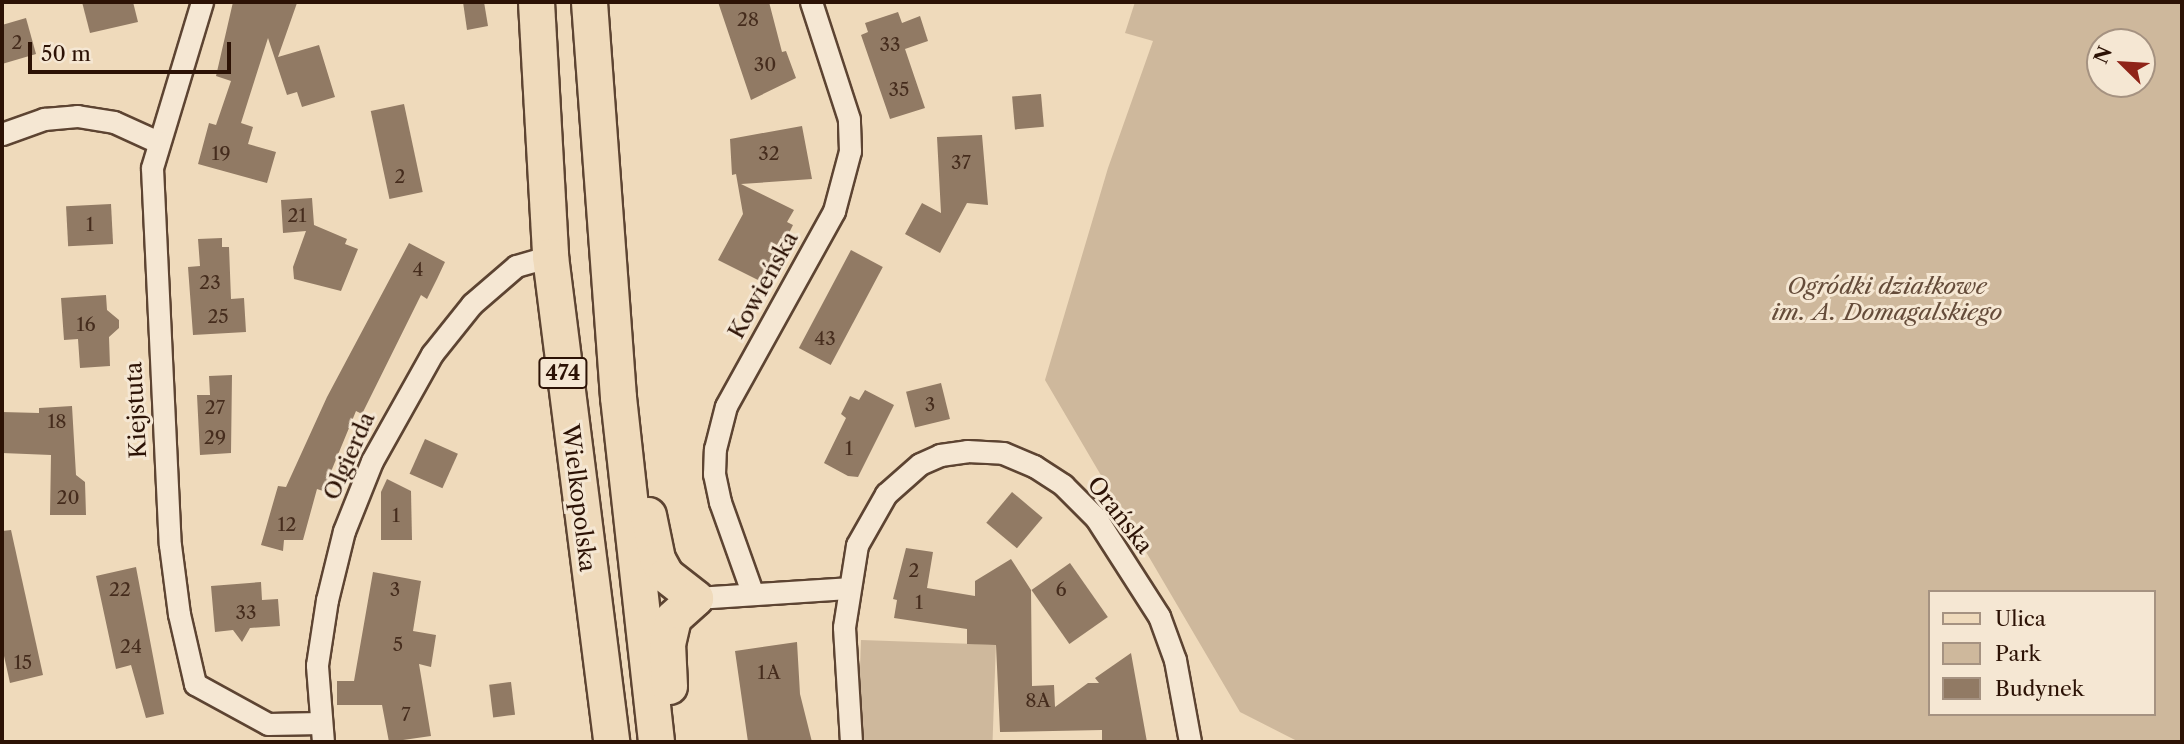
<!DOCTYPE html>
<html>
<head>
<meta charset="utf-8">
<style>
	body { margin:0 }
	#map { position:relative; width:2184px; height:744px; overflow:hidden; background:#efdabb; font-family:"Libre Caslon Text",serif }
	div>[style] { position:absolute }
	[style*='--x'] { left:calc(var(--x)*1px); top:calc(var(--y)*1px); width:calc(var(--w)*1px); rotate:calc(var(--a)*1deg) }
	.green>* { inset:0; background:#ceb89c; transform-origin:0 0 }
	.building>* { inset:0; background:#917a64; transform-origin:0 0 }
	.roads { filter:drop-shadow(2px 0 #5d4432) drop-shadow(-2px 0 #5d4432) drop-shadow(0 2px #5d4432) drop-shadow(0 -2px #5d4432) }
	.minor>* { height:21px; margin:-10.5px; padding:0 10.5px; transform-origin:10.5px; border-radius:10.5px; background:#f5e7d3 }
	.primary>* { height:35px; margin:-17.5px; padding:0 17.5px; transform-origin:17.5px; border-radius:17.5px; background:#efdabb }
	span { translate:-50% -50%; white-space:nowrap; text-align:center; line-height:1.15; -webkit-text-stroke:6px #f5e7d3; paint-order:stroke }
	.number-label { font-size:19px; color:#452c1d }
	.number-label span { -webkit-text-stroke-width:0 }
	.shield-label span { padding:2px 5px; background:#f5e7d3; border:2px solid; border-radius:5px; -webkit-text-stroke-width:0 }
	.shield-label { font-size:21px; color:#2c1205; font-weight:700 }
	.street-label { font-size:23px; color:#2c1205 }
	.park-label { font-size:23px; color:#654c3a; font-style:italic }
	.frame { position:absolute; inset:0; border:4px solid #2c1205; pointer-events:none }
	.legend { position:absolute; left:1928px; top:590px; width:228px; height:126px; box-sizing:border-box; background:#f5e7d3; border:2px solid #a59281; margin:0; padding:9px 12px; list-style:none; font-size:21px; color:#2c1205 }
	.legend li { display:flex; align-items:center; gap:14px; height:35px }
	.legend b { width:35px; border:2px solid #a59281 }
	.north { position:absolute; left:2086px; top:28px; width:70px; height:70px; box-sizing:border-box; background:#f5e7d3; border:2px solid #a59281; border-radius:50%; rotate:294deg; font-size:19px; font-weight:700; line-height:28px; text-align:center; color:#2c1205 }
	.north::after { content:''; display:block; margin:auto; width:24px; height:32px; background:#8f2418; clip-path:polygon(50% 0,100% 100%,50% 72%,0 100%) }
	.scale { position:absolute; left:28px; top:42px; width:203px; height:32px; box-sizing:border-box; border:4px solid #2c1205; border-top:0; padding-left:9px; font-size:21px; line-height:24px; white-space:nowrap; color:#2c1205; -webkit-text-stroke:5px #f5e7d3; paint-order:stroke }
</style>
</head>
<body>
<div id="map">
	<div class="green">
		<div style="clip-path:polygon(evenodd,1135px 2px,2182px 2px,2182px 742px,1299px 742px,1240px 712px,1045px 380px,1108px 168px,1153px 41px,1125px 33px,1135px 2px,2142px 42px,2142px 84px,2100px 84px,2100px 42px,2142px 42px,1135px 2px,1930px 592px,2154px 592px,2154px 714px,1930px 714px,1930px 592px)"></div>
		<div style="left:861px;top:640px;width:135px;height:102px;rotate:2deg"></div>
	</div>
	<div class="building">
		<div style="clip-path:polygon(82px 2px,133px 2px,138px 22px,90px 33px)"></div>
		<div style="clip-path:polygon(233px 2px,297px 3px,278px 57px,319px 45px,335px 97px,302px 107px,297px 92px,287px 95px,268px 38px,241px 123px,253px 127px,248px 144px,276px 152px,267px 183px,198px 164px,209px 123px,216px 125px,231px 81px,216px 76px)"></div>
		<div style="clip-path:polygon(463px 2px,484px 2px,488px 26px,467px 30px)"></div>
		<div style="clip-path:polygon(718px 2px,769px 2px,782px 52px,786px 51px,796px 78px,751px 100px)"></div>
		<div style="clip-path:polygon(898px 12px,902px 23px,920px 16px,928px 41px,905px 49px,925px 108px,890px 119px,861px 35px,868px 32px,865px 23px)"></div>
		<div style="clip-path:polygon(26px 18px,36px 54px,2px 64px,2px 25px)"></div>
		<div style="left:1041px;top:94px;width:33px;height:29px;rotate:85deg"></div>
		<div style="left:404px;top:104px;width:90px;height:34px;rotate:78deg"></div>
		<div style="clip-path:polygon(802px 126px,812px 179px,741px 184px,794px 210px,787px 222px,793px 225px,764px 283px,718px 260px,743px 214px,736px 174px,732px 175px,730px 139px)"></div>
		<div style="clip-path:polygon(982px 135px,988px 205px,967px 203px,940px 253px,905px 234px,922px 203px,941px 213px,937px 137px)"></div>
		<div style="clip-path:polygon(312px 198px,314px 225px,347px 239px,345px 244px,358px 249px,341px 291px,294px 279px,293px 267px,306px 231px,283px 233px,281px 200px)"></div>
		<div style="left:111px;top:204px;width:40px;height:45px;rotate:87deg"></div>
		<div style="clip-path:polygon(222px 238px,222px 247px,229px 247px,231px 299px,244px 298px,246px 332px,193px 335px,188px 267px,200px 266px,198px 239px)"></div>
		<div style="clip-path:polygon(409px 243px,445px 262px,437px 279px,427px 299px,421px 295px,362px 414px,356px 411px,323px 491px,317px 489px,303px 540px,284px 540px,283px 551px,261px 545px,278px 486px,286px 487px,327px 397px)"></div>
		<div style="left:851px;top:250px;width:36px;height:111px;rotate:28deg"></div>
		<div style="clip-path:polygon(106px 295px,107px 310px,119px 320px,119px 328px,109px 337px,110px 366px,80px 368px,78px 339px,64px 340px,61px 298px)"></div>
		<div style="clip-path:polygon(232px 375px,231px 453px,200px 455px,197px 395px,210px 395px,209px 376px)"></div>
		<div style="left:941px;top:383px;width:37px;height:36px;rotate:76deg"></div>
		<div style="clip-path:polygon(865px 390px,894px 405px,858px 477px,848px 476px,824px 463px,846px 418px,841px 414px,850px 396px,859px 400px)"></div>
		<div style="clip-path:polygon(72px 406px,76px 475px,85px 482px,86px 515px,50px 515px,51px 455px,2px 453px,2px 412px,39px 413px,39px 408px)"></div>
		<div style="left:425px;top:439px;width:36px;height:38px;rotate:24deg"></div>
		<div style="clip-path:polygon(387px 479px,411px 491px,412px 540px,381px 540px,381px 492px)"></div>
		<div style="left:1012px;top:492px;width:40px;height:40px;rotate:40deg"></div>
		<div style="clip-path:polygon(11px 530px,43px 675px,10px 683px,2px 647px,2px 531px)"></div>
		<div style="clip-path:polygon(906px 548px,933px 552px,927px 588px,975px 596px,975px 581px,1011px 559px,1031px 590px,1032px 686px,1054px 685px,1055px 707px,1088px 683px,1099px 683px,1095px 678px,1131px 653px,1147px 742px,1102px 742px,1102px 730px,1000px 732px,996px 645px,967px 644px,967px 629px,894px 618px,897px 600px,893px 599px)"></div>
		<div style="left:1070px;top:563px;width:66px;height:47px;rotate:55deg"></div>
		<div style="clip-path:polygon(136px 567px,164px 714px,146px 718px,131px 665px,116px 669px,96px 576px)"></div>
		<div style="clip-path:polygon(373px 572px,421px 581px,413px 631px,436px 635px,431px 667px,419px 664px,431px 736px,389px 742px,382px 705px,337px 705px,337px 681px,354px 681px)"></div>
		<div style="clip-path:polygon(261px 582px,262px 600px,278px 599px,280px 626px,250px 628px,242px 642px,233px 630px,215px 632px,211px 586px)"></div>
		<div style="clip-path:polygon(797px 642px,800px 694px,812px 742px,748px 742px,735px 651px)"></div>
		<div style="left:511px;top:682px;width:33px;height:22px;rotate:83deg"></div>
	</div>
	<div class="roads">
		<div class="minor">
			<div style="--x:202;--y:2;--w:173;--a:106.8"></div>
			<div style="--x:152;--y:168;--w:377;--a:87.3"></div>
			<div style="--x:170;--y:545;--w:70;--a:82.6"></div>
			<div style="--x:179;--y:614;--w:72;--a:77.1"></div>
			<div style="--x:195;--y:684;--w:83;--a:28.7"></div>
			<div style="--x:268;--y:724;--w:53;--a:-1.1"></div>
			<div style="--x:2;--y:134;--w:45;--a:-19.7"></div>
			<div style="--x:44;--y:119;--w:33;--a:-5"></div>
			<div style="--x:77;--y:116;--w:37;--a:9"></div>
			<div style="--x:114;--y:122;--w:48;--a:24.4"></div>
			<div style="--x:752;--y:592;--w:96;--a:-109.6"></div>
			<div style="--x:720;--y:502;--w:29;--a:-102"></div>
			<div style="--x:714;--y:474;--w:25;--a:-88"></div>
			<div style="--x:715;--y:449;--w:44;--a:-75.7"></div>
			<div style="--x:726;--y:406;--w:223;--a:-61"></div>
			<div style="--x:834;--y:211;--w:62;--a:-75.1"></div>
			<div style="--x:850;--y:151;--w:32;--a:-92"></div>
			<div style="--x:849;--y:119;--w:123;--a:-108"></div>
			<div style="--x:695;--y:598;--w:154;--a:-3.7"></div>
			<div style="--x:323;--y:742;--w:77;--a:-94.5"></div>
			<div style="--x:317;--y:665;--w:66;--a:-81.3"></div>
			<div style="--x:327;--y:600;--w:71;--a:-76.2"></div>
			<div style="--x:344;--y:531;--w:75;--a:-68.2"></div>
			<div style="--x:372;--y:461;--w:123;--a:-60.7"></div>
			<div style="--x:432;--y:354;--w:64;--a:-51.3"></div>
			<div style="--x:472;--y:304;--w:58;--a:-40.8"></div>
			<div style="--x:516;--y:266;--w:35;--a:-16"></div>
			<div style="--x:851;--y:742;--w:115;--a:-93.5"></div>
			<div style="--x:844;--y:627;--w:83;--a:-81"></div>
			<div style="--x:857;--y:545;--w:59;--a:-60.4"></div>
			<div style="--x:886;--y:494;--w:45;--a:-41.4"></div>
			<div style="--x:920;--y:464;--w:22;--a:-24"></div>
			<div style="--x:940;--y:455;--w:27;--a:-8"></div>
			<div style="--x:967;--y:451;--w:36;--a:3"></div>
			<div style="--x:1003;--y:453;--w:34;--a:23"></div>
			<div style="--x:1034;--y:466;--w:35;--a:33"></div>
			<div style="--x:1063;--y:485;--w:47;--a:45"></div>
			<div style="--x:1096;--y:518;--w:117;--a:57.3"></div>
			<div style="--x:1159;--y:616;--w:47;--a:70"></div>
			<div style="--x:1175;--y:660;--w:83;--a:79.6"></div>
		</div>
		<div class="primary">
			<div style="--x:536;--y:2;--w:254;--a:86.8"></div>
			<div style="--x:550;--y:256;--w:490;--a:82.8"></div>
			<div style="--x:589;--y:2;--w:396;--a:85.8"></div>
			<div style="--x:618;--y:397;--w:347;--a:83.7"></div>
			<div style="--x:648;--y:515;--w:45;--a:78.4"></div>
			<div style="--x:657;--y:559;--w:18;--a:61"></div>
			<div style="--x:666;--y:575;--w:37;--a:38"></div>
			<div style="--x:695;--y:598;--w:30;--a:138"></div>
			<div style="--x:673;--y:618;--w:26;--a:103"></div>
			<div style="--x:667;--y:643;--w:43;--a:87.3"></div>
		</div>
	</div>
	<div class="number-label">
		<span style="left:748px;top:20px">28</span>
		<span style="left:17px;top:43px">2</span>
		<span style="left:890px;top:45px">33</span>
		<span style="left:765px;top:65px">30</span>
		<span style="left:899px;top:90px">35</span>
		<span style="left:221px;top:154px">19</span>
		<span style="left:769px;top:154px">32</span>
		<span style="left:961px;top:163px">37</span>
		<span style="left:400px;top:177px">2</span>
		<span style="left:297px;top:216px">21</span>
		<span style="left:90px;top:225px">1</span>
		<span style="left:418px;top:270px">4</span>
		<span style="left:210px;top:283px">23</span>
		<span style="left:218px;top:317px">25</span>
		<span style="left:86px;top:325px">16</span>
		<span style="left:825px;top:339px">43</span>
		<span style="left:930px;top:405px">3</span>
		<span style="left:215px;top:408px">27</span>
		<span style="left:57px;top:422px">18</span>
		<span style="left:215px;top:438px">29</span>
		<span style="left:849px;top:449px">1</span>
		<span style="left:68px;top:498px">20</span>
		<span style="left:396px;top:516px">1</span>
		<span style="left:287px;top:525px">12</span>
		<span style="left:914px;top:571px">2</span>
		<span style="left:120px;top:590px">22</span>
		<span style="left:395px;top:590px">3</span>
		<span style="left:1061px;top:590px">6</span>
		<span style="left:919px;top:603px">1</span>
		<span style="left:246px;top:613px">33</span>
		<span style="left:398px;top:645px">5</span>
		<span style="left:131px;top:647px">24</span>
		<span style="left:23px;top:663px">15</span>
		<span style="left:769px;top:673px">1A</span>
		<span style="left:1038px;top:701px">8A</span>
		<span style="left:406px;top:715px">7</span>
	</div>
	<div class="shield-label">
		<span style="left:563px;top:373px">474</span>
	</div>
	<div class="street-label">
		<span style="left:763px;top:285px;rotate:-61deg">Kowieńska</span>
		<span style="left:136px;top:410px;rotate:-93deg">Kiejstuta</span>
		<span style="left:349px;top:456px;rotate:-66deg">Olgierda</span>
		<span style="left:579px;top:498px;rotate:83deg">Wielkopolska</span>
		<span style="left:1120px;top:515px;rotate:52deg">Orańska</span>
	</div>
	<div class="park-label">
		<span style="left:1887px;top:299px">Ogródki działkowe<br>im. A. Domagalskiego</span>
	</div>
	<div class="frame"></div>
	<ul class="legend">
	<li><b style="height:9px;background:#efdabb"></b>Ulica</li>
	<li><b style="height:19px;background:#ceb89c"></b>Park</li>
	<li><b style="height:19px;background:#917a64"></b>Budynek</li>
	</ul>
	<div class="north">N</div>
	<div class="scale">50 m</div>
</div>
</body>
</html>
